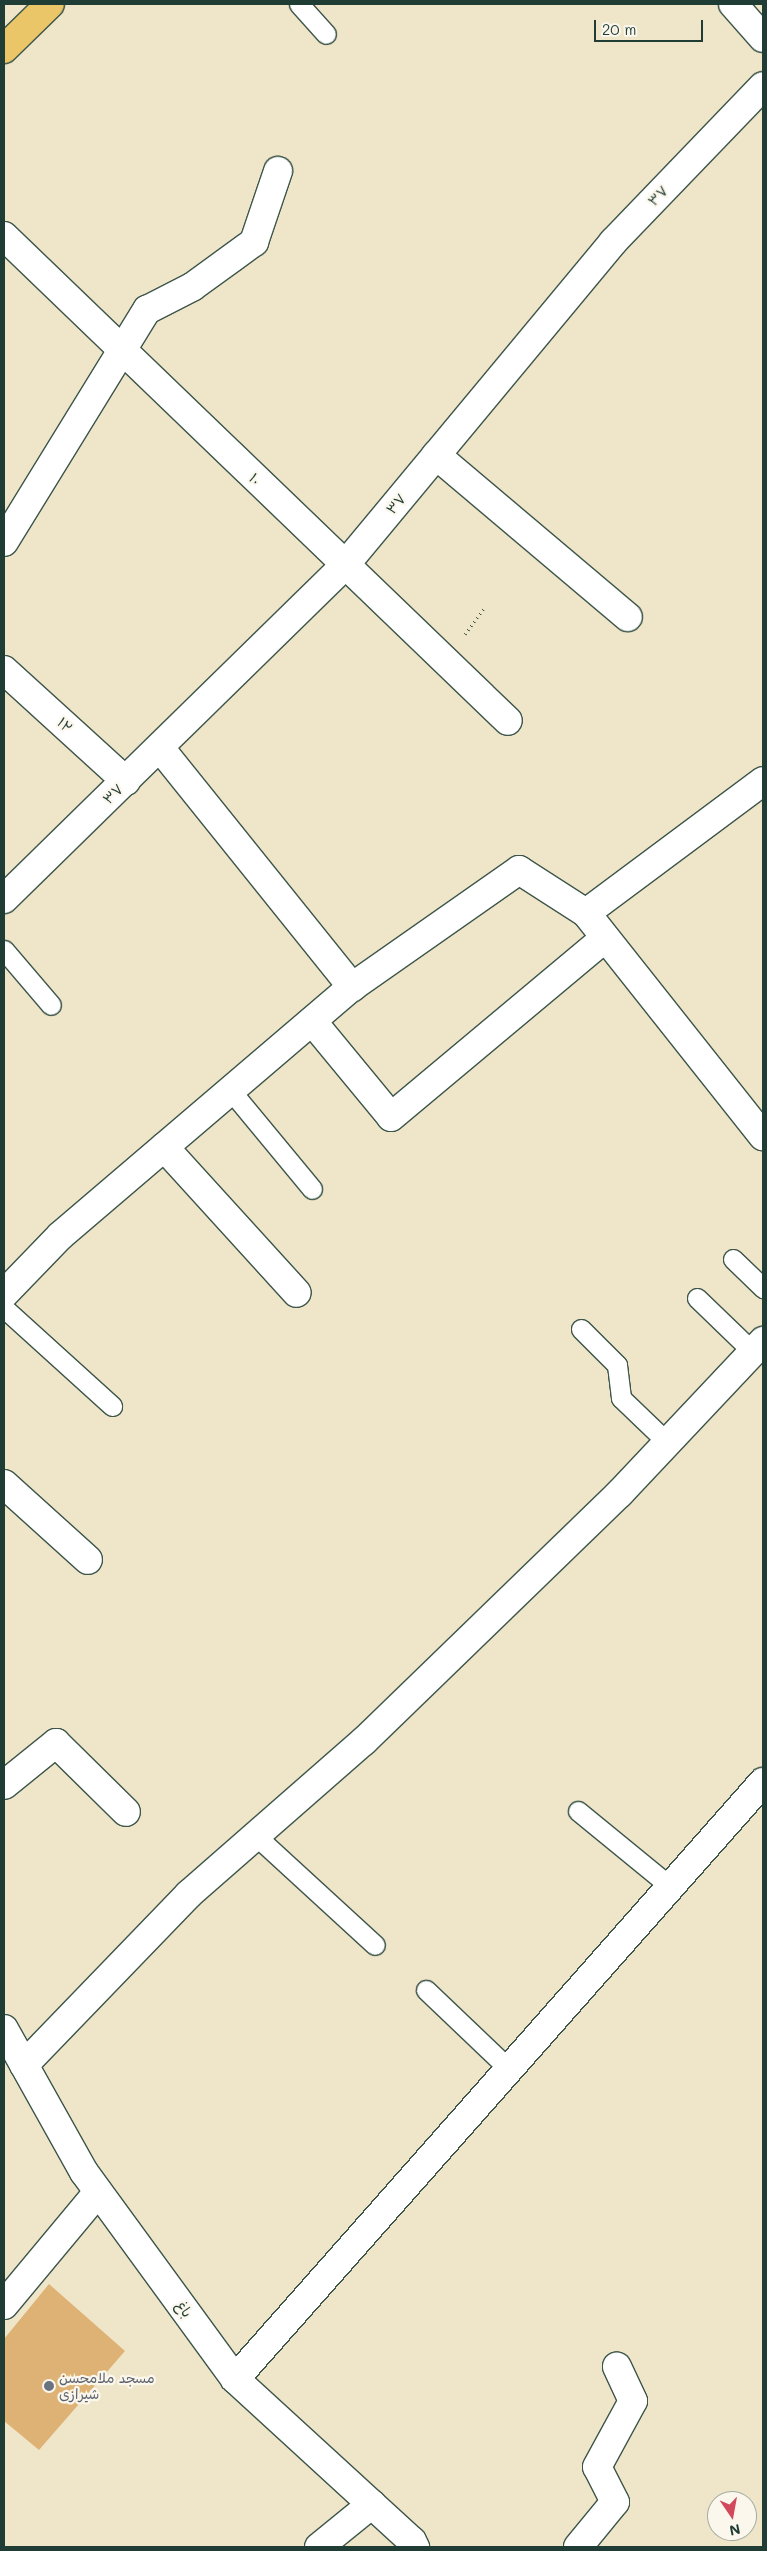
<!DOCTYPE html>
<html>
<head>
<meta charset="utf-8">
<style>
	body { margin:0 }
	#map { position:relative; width:767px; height:2551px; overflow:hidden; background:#efe6ca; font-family:Mali,"Playpen Sans Arabic",sans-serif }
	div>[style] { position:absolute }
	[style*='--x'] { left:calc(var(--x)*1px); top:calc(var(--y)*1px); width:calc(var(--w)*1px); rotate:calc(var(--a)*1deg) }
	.building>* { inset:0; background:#deb274 }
	.path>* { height:3px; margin-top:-1.5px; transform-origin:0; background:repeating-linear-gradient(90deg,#3e564a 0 1px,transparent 0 5px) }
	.roads { filter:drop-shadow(1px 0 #3e564a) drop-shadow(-1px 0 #3e564a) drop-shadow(0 1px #3e564a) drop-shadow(0 -1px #3e564a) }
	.service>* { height:19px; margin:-9.5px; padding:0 9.5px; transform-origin:9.5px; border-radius:9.5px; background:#fff }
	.minor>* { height:28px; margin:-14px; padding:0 14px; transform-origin:14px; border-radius:14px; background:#fff }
	.primary>* { height:28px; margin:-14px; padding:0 14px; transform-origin:14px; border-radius:14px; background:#eac669 }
	.dots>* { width:14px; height:14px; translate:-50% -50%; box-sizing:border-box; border:2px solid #fbf7ec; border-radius:50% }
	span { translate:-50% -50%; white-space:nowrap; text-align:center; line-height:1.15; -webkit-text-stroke:4.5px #fbf7ec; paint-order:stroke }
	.street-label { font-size:14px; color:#1f3d34 }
	.worship-label { font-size:14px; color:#5b616d }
	.left { translate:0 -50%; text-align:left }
	.frame { position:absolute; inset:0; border:5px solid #1f3d34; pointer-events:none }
	.north { position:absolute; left:707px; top:2491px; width:50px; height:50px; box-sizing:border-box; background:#fbf7ec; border:1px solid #a3ada2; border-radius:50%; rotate:168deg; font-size:14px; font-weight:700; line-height:20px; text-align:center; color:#1f3d34 }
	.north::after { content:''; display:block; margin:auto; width:18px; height:22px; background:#d1495b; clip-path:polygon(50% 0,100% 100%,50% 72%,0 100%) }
	.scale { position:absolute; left:594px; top:20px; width:109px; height:22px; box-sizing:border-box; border:2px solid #1f3d34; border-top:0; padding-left:6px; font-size:15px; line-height:18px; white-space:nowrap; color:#1f3d34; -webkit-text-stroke:4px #fbf7ec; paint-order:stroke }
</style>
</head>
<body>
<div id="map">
	<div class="building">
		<div style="clip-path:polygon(49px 2284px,125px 2351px,39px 2450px,4px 2421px,4px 2339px)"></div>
	</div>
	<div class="path">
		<div style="--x:465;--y:634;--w:32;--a:-54"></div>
	</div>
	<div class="roads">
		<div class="service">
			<div style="--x:299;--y:4;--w:40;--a:48"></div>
			<div style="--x:4;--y:950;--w:72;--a:49.5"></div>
			<div style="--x:231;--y:1091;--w:127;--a:50.4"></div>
			<div style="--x:733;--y:1259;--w:42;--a:44"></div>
			<div style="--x:697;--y:1298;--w:78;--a:44"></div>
			<div style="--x:4;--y:1308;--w:146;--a:42.2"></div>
			<div style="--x:581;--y:1329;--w:51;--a:45"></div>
			<div style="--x:617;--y:1365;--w:33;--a:83"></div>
			<div style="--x:621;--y:1398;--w:65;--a:43.8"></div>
			<div style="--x:578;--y:1811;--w:120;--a:39.3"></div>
			<div style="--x:256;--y:1836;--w:161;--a:42.5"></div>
			<div style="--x:426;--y:1990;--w:115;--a:43.6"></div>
		</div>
		<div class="minor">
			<div style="--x:733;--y:4;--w:45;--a:48.6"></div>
			<div style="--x:4;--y:236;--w:699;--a:43.9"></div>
			<div style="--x:436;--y:455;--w:251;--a:40.2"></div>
			<div style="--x:4;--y:542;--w:273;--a:-58.4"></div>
			<div style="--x:147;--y:310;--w:51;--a:-27.1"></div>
			<div style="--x:192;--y:287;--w:77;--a:-36"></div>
			<div style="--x:254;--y:242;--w:75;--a:-71.3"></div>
			<div style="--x:4;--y:670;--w:165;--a:42.3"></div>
			<div style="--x:160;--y:748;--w:307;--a:51.2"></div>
			<div style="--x:352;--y:987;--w:204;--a:-35"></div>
			<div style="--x:519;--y:870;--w:80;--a:32.7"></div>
			<div style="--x:586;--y:913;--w:285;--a:51.6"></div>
			<div style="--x:4;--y:899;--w:477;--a:-44.4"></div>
			<div style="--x:345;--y:565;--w:420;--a:-50.3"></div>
			<div style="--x:613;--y:242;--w:216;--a:-46.1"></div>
			<div style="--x:586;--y:913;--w:221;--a:-36.7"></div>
			<div style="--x:312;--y:1021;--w:124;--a:50.5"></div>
			<div style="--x:391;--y:1117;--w:279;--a:-39.9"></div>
			<div style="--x:164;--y:1147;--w:197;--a:47.7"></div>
			<div style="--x:4;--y:1294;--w:81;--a:-46"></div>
			<div style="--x:60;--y:1236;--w:384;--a:-40.5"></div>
			<div style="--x:4;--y:1484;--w:113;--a:42.1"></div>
			<div style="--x:4;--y:1785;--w:67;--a:-38.9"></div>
			<div style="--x:56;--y:1743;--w:98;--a:44.6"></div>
			<div style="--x:4;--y:2029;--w:164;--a:60.8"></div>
			<div style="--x:84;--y:2172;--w:256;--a:53.9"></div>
			<div style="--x:235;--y:2379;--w:240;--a:42.5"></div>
			<div style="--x:412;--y:2541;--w:7;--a:63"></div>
			<div style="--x:24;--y:2065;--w:238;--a:-46"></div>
			<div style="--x:189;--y:1894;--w:232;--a:-41.2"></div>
			<div style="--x:364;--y:1741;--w:356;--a:-44.1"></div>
			<div style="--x:620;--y:1493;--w:209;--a:-46.7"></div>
			<div style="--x:4;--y:2305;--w:147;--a:-50.2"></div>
			<div style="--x:235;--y:2379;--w:797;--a:-48.51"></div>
			<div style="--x:319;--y:2547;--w:68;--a:-39.1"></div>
			<div style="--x:578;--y:2547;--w:58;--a:-50.6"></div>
			<div style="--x:615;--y:2502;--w:39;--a:-117"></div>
			<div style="--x:597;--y:2467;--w:75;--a:-61.4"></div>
			<div style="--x:633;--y:2401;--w:38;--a:-115"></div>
		</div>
		<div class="primary">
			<div style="--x:4;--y:49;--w:64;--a:-44.4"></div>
		</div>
	</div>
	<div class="dots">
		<div style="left:49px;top:2386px;background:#6b7280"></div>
	</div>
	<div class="street-label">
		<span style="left:658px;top:196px;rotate:-46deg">۳۷</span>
		<span style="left:255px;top:479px;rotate:44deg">۱۰</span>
		<span style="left:396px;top:504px;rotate:-50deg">۳۷</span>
		<span style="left:65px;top:725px;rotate:42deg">۱۲</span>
		<span style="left:113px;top:794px;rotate:-44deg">۳۷</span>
		<span style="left:184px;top:2309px;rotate:54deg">باغ</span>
	</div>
	<div class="worship-label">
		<span class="left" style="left:59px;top:2386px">مسجد ملامحسن<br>شیرازی</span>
	</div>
	<div class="frame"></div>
	<div class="north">N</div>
	<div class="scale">20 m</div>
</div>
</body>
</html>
